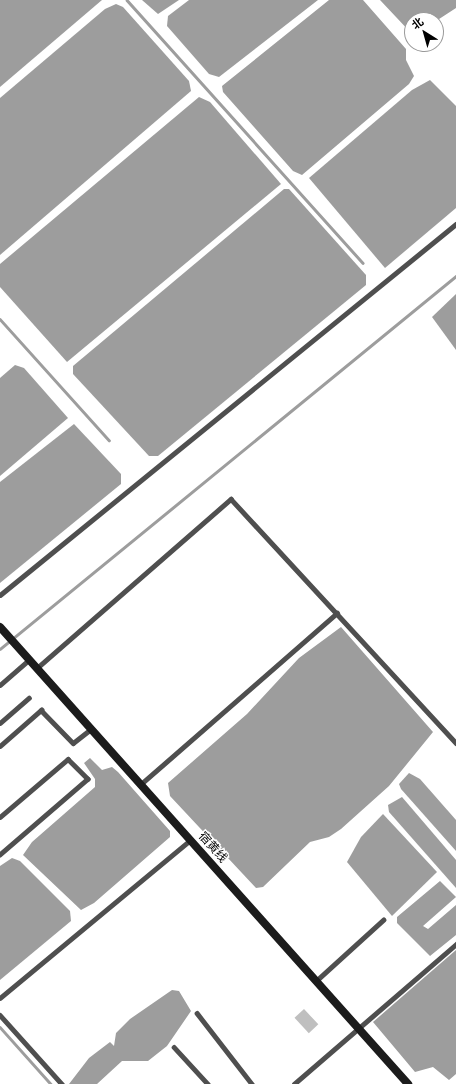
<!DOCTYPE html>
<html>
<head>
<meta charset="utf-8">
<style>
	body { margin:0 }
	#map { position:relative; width:456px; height:1084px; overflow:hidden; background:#fff; font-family:Barlow,"Noto Sans SC",sans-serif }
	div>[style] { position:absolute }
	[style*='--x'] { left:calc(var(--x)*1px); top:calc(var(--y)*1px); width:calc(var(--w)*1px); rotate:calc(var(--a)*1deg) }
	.water>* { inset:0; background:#9d9d9d }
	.stream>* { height:2.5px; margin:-1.25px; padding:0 1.25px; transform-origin:1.25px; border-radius:1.25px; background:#9d9d9d }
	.building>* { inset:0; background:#bfbfbf; transform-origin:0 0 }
	.service>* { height:4.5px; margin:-2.25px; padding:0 2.25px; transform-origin:2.25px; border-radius:2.25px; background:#4f4f4f }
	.secondary>* { height:8px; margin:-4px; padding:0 4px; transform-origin:4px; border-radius:4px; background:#1c1c1c }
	span { translate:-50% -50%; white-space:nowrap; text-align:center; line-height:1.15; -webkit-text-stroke:3px #fff; paint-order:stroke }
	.street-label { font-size:12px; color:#000 }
	.north { position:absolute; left:404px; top:12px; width:40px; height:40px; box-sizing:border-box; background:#fff; border:1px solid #999; border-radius:50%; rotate:323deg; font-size:11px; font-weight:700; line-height:16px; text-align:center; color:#000 }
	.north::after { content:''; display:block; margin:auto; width:14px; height:18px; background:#000; clip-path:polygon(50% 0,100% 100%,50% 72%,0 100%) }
</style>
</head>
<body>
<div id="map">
	<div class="water">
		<div style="clip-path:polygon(0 0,102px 0,0 87px)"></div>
		<div style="clip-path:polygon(142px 0,179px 0,158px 14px)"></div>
		<div style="clip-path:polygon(189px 0,318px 0,219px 77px,209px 74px,167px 26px,168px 16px)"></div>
		<div style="clip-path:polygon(329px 0,363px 0,406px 49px,406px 60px,414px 76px,409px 84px,302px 175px,293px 171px,223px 92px,222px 86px)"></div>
		<div style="clip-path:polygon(380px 0,456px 0,456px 8px,436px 21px,412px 20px,412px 34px)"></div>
		<div style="clip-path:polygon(116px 4px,123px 7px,189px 81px,191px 91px,0 255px,0 98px,105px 9px)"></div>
		<div style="clip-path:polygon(430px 80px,456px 106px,456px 208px,385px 268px,309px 178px,412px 90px)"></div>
		<div style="clip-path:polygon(199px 97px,210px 102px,281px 184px,67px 362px,0 287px,0 264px)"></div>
		<div style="clip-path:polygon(284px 189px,289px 189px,366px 275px,366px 285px,158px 456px,149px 456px,73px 374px,73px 366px)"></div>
		<div style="clip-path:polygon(456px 294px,456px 350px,432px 317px)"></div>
		<div style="clip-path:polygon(15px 365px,24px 368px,68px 418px,0 476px,0 378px)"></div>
		<div style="clip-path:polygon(74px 424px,121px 474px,121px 484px,0 583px,0 482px)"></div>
		<div style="clip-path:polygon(341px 627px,433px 732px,389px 786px,341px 829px,329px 837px,310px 842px,263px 887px,256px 888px,170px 796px,168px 783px,247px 714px,299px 658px)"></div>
		<div style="clip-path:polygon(90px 758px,102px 770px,112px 767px,118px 772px,170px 831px,170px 837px,94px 903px,81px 910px,23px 855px,32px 842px,95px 787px,95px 779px,84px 763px)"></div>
		<div style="clip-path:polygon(409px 773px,420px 779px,456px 820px,456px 851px,401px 789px,399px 784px)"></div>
		<div style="clip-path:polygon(402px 797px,456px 860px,456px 888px,389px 812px,388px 805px)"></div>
		<div style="clip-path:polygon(383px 814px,437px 872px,392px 916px,347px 862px,361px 837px)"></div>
		<div style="clip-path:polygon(12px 858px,20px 861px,70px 911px,71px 921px,0 980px,0 866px)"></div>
		<div style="clip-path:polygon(440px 881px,456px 897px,423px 926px,428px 929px,456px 905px,456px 935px,430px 956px,397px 923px,397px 917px)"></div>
		<div style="clip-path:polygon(456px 950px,456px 1074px,449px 1080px,433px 1067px,415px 1072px,373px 1022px)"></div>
		<div style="clip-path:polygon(172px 990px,179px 991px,191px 1011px,167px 1046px,148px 1061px,122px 1061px,97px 1084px,69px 1084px,89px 1058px,110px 1042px,114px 1046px,116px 1033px,130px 1019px)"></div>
	</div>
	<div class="stream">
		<div style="--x:127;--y:0;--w:353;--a:48.1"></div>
		<div style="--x:0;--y:319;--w:163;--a:48"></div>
		<div style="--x:0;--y:649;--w:589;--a:-39.28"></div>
		<div style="--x:0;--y:1027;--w:76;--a:48.2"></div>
	</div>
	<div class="building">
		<div style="left:304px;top:1009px;width:21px;height:13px;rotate:47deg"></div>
	</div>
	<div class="service">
		<div style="--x:0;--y:595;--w:588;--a:-39.13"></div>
		<div style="--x:37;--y:668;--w:257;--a:-41.1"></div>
		<div style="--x:231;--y:499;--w:332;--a:47.3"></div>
		<div style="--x:0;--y:685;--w:38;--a:-41"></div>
		<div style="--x:0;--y:723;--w:38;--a:-41"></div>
		<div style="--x:0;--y:746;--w:55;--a:-41.3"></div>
		<div style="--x:41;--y:710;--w:46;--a:45.9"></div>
		<div style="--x:73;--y:743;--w:23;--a:-38"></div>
		<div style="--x:141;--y:784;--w:260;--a:-41.1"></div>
		<div style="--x:0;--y:817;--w:89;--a:-40.5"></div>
		<div style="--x:68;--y:759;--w:28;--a:45"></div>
		<div style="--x:88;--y:779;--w:116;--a:139.2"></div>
		<div style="--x:316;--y:981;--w:91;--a:-42.3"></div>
		<div style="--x:0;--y:998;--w:247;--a:-39.7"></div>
		<div style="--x:197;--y:1013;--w:90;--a:52.2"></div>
		<div style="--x:0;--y:1015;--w:93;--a:48.1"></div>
		<div style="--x:174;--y:1047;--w:50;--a:47.4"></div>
		<div style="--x:294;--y:1084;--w:214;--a:-40.8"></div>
	</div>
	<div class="secondary">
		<div style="--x:0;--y:627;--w:613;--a:48.24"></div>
	</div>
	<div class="street-label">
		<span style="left:213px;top:847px;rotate:48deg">宿黄线</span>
	</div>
	<div class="north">北</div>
</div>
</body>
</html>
